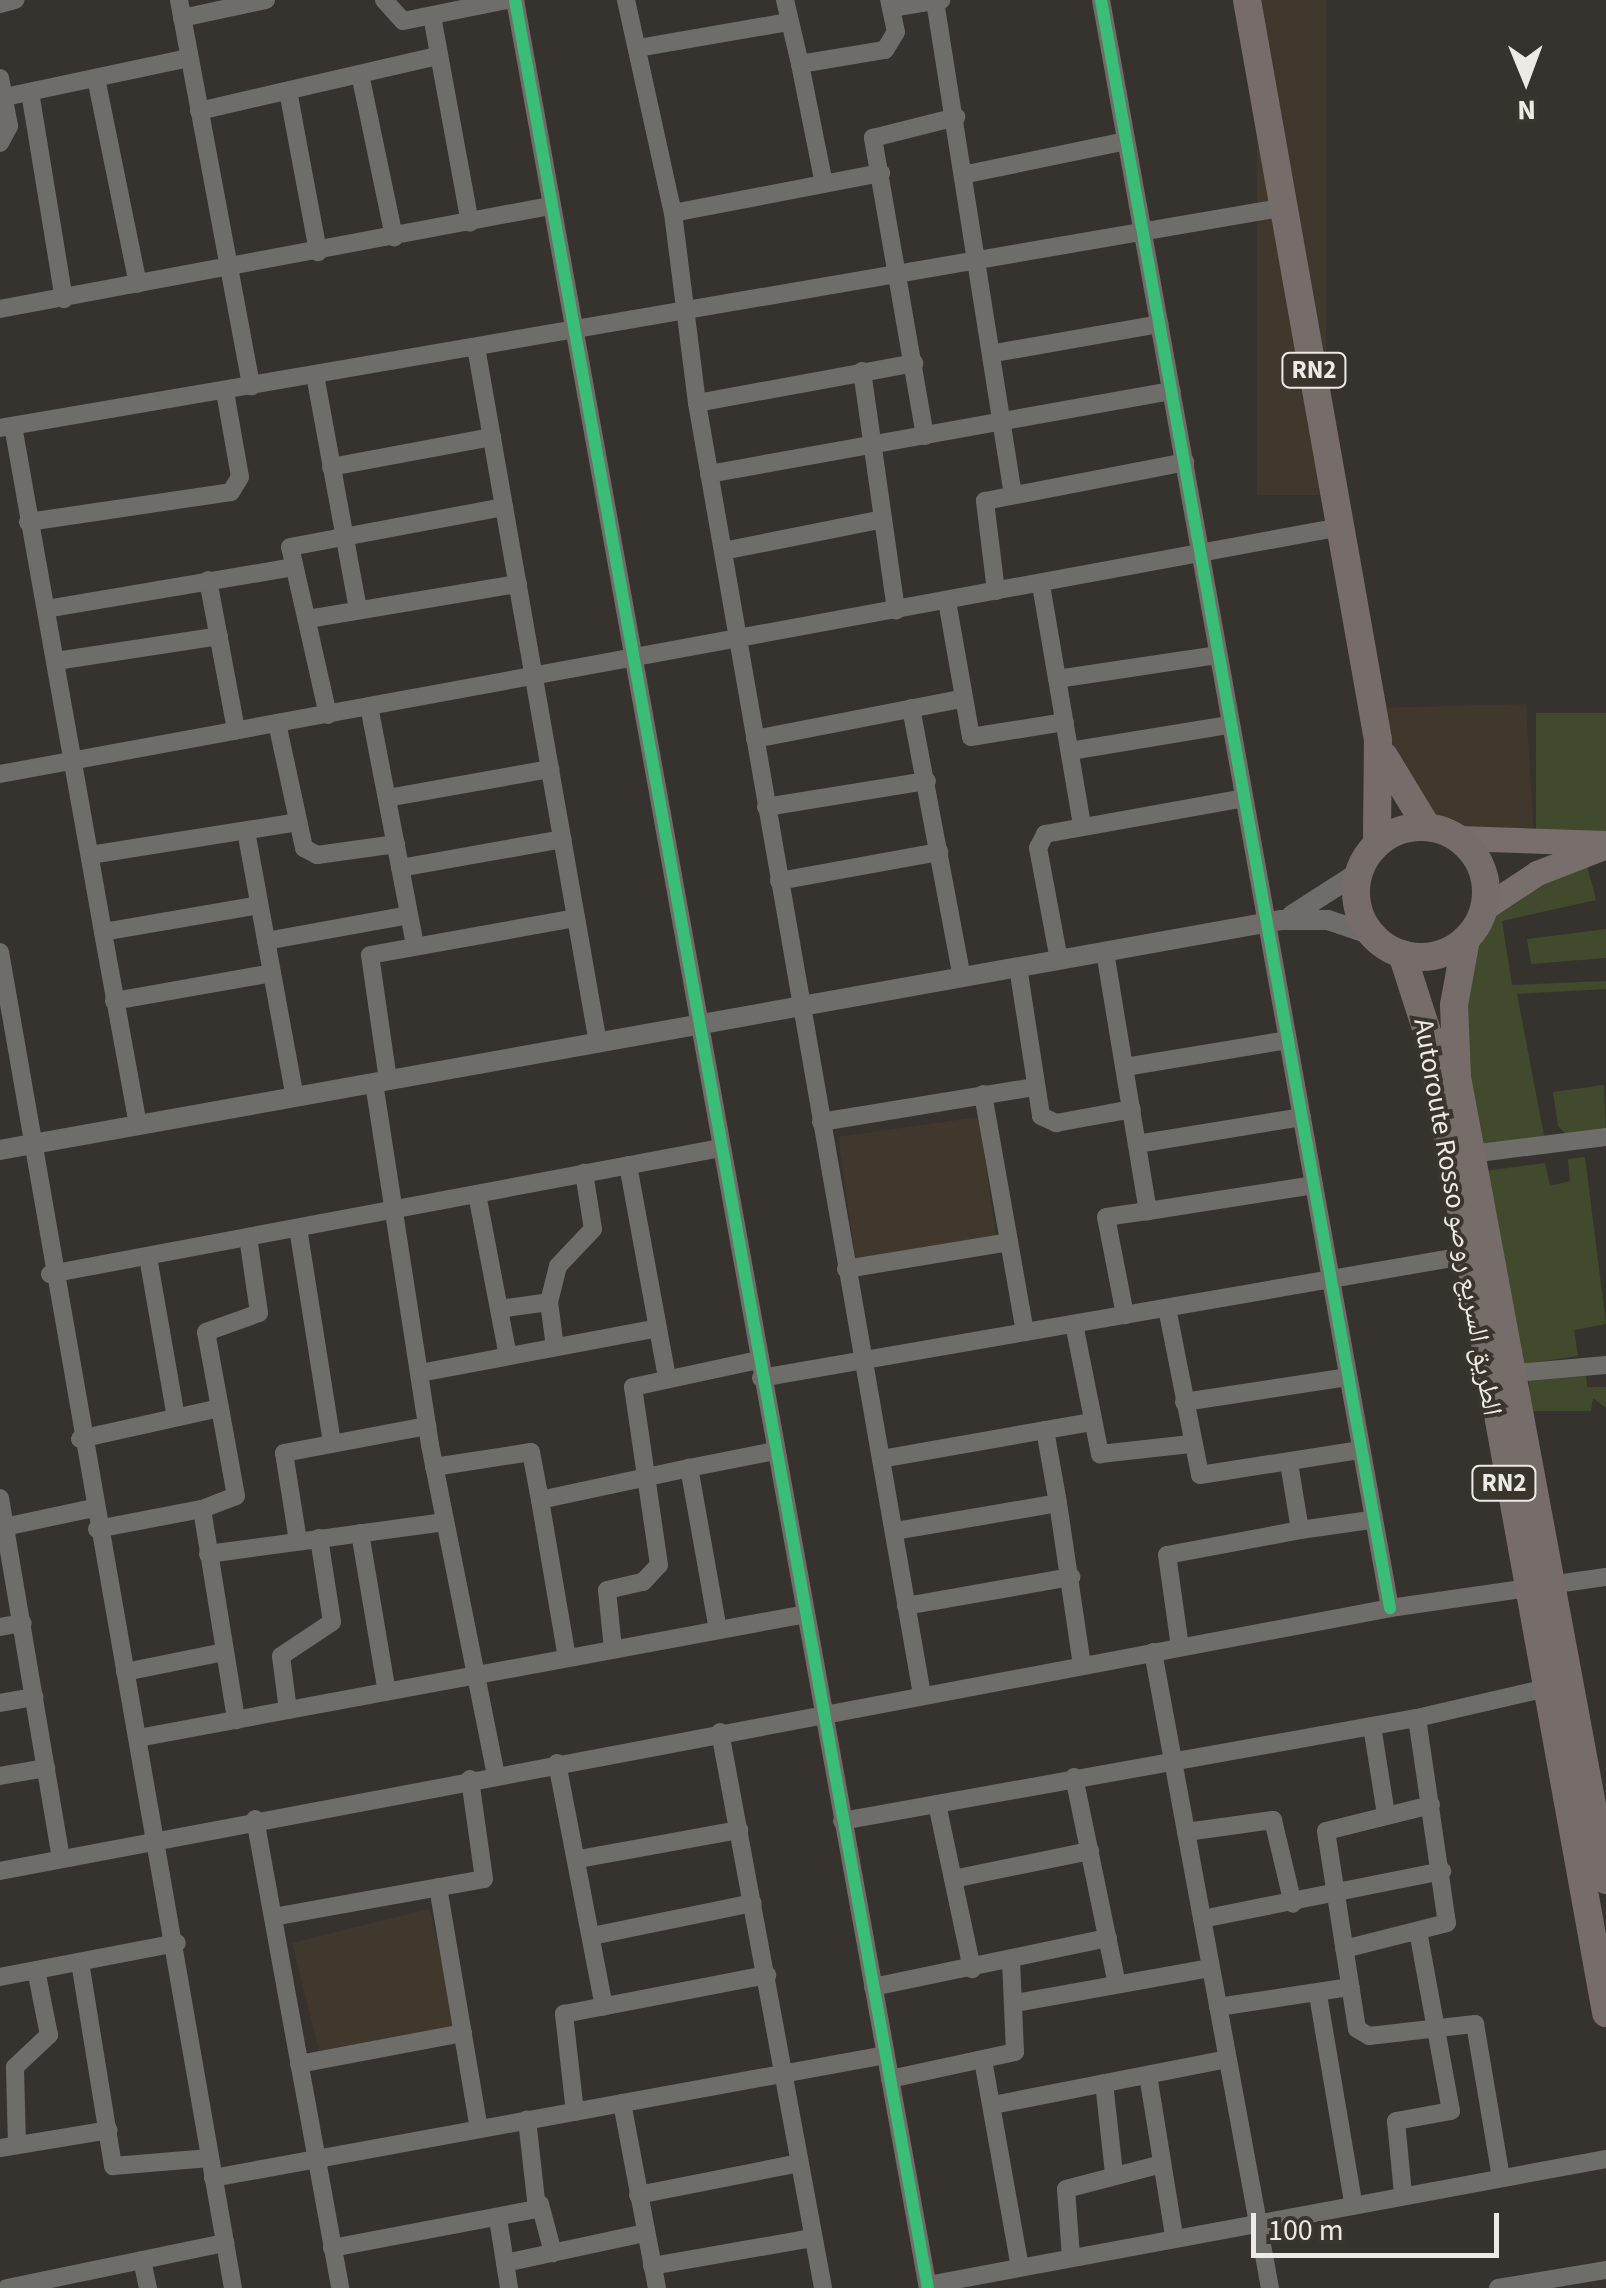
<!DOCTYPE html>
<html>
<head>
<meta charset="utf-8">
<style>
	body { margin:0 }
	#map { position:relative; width:1606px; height:2288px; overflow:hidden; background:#36332f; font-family:"Source Sans 3","Noto Naskh Arabic",sans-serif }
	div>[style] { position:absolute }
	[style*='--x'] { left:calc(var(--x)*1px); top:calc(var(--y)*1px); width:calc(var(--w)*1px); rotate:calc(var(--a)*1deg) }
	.built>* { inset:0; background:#40382c; transform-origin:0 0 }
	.green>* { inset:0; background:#414a2c; transform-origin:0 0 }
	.minor>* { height:18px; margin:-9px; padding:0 9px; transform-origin:9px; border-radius:9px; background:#6f6d6a }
	.tertiary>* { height:20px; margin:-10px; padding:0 10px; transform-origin:10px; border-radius:10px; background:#6f6d6a }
	.primary>* { height:25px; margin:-12.5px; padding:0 12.5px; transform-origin:12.5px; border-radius:12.5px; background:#786f6d }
	.trunk>* { height:28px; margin:-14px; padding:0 14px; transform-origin:14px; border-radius:14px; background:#766c69 }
	.trunk>.ring { margin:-14px; padding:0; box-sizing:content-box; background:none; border:28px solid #766c69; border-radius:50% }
	.cycleway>* { height:12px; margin:-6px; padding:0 6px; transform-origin:6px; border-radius:6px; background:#3abd76 }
	span { translate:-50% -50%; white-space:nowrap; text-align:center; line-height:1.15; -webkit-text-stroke:8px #39342c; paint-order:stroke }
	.shield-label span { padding:2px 8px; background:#39342c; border:2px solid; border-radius:8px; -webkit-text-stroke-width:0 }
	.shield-label { font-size:25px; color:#edeae5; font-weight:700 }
	.street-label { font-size:28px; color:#edeae5 }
	.north { position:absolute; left:1476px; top:30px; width:100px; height:100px; -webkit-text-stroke:8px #39342c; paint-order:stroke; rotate:179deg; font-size:28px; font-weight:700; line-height:40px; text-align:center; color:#edeae5 }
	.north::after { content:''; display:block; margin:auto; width:35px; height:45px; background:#edeae5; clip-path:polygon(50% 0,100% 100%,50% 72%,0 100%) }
	.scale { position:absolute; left:1251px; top:2213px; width:248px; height:45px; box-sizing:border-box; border:5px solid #edeae5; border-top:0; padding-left:12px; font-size:30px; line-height:35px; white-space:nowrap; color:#edeae5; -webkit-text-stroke:8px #39342c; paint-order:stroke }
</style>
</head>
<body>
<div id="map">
	<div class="built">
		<div style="left:1257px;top:0;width:69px;height:495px"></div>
		<div style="clip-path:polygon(1526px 704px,1534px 836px,1438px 822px,1406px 780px,1380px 708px)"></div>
		<div style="left:979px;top:1117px;width:124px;height:142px;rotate:82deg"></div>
		<div style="left:429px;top:1909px;width:126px;height:141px;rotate:76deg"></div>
	</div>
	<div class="green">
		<div style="left:1606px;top:713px;width:122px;height:70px;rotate:90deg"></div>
		<div style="clip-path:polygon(1586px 862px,1596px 900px,1502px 921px,1512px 985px,1606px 981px,1606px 989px,1517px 994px,1546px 1146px,1479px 1154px,1464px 1007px,1472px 944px,1494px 912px)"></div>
		<div style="clip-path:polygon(1606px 929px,1606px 958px,1531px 964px,1527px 939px)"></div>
		<div style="clip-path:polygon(1604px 1085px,1606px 1135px,1572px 1141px,1558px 1126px,1553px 1092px)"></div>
		<div style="clip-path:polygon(1585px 1157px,1606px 1324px,1574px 1330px,1578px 1356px,1522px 1364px,1485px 1171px,1545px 1163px,1550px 1186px,1570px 1181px,1568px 1159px)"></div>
		<div style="clip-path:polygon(1586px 1375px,1587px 1387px,1606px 1387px,1606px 1408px,1593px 1398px,1591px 1411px,1530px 1411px,1529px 1379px)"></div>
	</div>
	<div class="minor">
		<div style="--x:179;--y:0;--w:393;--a:79.4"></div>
		<div style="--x:384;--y:0;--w:28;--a:48"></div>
		<div style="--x:403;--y:21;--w:105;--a:-11.5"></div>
		<div style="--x:515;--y:0;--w:2325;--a:79.77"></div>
		<div style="--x:626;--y:0;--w:218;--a:77.6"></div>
		<div style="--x:673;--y:213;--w:192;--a:82.8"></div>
		<div style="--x:697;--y:403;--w:1311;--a:80.12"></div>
		<div style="--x:785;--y:0;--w:66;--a:76.8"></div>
		<div style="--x:800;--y:64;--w:86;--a:-9.4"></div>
		<div style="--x:885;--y:50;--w:21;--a:-59"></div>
		<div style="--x:896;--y:32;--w:33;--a:-102"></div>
		<div style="--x:1101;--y:0;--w:1634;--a:79.81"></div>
		<div style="--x:935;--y:1;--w:500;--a:81.03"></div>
		<div style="--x:0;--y:4;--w:16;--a:-15"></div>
		<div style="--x:891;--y:8;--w:51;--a:-9.1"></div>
		<div style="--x:432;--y:16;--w:210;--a:79.6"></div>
		<div style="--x:182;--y:18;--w:86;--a:-12.1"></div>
		<div style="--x:638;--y:48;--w:153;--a:-9.8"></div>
		<div style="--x:800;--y:64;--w:122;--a:78.7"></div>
		<div style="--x:360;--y:74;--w:167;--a:78.2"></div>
		<div style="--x:0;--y:78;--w:49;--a:79.4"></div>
		<div style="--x:9;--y:126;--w:19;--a:118"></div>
		<div style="--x:96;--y:78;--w:210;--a:78.5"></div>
		<div style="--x:288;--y:91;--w:164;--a:79.4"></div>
		<div style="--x:30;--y:92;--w:210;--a:80.7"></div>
		<div style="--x:5;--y:97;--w:187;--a:-12"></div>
		<div style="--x:199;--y:111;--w:245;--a:-13"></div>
		<div style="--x:967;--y:174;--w:162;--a:-11.7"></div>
		<div style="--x:673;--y:213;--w:212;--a:-10.9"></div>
		<div style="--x:0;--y:309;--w:560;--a:-10.61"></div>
		<div style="--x:476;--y:347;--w:707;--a:80.06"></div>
		<div style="--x:995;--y:353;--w:167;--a:-10"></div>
		<div style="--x:862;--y:371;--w:242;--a:81.9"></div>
		<div style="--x:315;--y:375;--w:239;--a:79.6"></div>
		<div style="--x:697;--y:403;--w:221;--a:-10.4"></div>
		<div style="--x:13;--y:426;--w:514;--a:79.91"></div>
		<div style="--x:0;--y:428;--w:1305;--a:-9.75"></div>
		<div style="--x:925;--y:436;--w:303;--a:-99.9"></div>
		<div style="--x:873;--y:138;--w:86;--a:-14.2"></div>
		<div style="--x:331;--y:467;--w:164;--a:-10.6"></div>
		<div style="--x:709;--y:474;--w:470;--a:-10.2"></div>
		<div style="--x:28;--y:522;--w:205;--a:-8.4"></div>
		<div style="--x:231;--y:492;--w:17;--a:-59"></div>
		<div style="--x:240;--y:477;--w:86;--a:-100"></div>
		<div style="--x:723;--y:551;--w:163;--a:-11.3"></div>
		<div style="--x:208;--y:580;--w:153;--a:79.4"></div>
		<div style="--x:1041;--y:585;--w:244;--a:80.3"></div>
		<div style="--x:996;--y:591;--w:91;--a:-97"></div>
		<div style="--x:985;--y:501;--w:204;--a:-11"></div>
		<div style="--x:947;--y:601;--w:138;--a:80"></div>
		<div style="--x:971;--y:737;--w:95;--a:-9.1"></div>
		<div style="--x:46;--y:609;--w:246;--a:-9.6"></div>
		<div style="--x:308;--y:619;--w:213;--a:-9.5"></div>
		<div style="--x:56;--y:661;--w:165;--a:-8.7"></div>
		<div style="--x:1057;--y:679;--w:163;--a:-8.5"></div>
		<div style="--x:369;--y:706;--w:244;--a:79.1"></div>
		<div style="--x:911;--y:708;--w:274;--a:79.3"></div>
		<div style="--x:328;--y:715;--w:172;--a:-102.7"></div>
		<div style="--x:290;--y:547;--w:218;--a:-10.6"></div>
		<div style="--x:277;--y:723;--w:128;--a:77.8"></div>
		<div style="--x:304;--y:848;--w:15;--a:28"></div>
		<div style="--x:317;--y:855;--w:80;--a:-7.9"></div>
		<div style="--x:755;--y:739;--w:210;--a:-11"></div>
		<div style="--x:1070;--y:751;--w:161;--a:-9.3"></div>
		<div style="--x:0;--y:774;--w:1364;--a:-10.44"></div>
		<div style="--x:387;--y:798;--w:166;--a:-10.1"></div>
		<div style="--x:766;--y:807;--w:163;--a:-9.2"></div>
		<div style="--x:246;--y:831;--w:270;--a:79.6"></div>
		<div style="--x:90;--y:855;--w:211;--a:-9"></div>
		<div style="--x:400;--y:868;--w:165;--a:-10.1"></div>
		<div style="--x:779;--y:881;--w:163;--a:-10.3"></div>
		<div style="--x:266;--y:941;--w:145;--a:-10.3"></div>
		<div style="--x:0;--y:952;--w:1356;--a:80.11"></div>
		<div style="--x:1105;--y:952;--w:263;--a:80.6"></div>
		<div style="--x:1148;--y:1211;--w:42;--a:171.9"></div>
		<div style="--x:1106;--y:1217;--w:100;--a:79"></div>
		<div style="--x:1059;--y:960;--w:114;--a:-100.6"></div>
		<div style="--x:1038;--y:848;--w:16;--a:-63"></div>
		<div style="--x:1045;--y:834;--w:198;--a:-10.2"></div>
		<div style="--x:1018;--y:967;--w:151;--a:81.2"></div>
		<div style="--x:1041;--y:1116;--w:17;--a:25"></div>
		<div style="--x:1056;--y:1123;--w:77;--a:-10.4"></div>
		<div style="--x:114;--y:1001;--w:160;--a:-10"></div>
		<div style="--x:1125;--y:1067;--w:165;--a:-9.4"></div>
		<div style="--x:388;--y:1080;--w:126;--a:-98.2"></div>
		<div style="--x:370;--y:955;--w:209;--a:-10.2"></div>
		<div style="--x:374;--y:1083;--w:366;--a:81.2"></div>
		<div style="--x:430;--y:1445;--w:336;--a:78.7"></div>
		<div style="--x:983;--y:1094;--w:242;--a:80"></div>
		<div style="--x:821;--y:1122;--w:217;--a:-9.3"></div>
		<div style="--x:138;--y:1125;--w:196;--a:-100.3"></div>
		<div style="--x:103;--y:932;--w:158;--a:-9.8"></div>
		<div style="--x:1137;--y:1144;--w:167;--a:-9.3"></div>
		<div style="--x:1471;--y:1154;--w:136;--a:-7.2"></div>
		<div style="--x:628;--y:1165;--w:217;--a:79.6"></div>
		<div style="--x:477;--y:1194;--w:165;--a:79.2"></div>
		<div style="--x:1148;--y:1211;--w:168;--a:-8.9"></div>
		<div style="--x:298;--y:1228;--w:218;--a:81"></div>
		<div style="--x:148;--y:1257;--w:162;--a:80.1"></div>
		<div style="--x:846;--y:1269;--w:165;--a:-9.4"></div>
		<div style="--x:50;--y:1274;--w:683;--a:-10.64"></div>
		<div style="--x:549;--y:1302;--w:37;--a:-76"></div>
		<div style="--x:558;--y:1266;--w:51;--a:-46.6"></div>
		<div style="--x:593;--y:1229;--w:57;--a:-99.1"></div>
		<div style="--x:1167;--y:1308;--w:170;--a:78.8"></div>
		<div style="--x:1200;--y:1475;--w:161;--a:-8.9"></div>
		<div style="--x:499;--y:1309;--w:50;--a:-8"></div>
		<div style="--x:549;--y:1302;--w:45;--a:82.4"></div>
		<div style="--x:1074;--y:1324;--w:133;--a:78.7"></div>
		<div style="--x:1100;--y:1454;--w:91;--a:-6.3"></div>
		<div style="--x:420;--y:1373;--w:242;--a:-10.7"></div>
		<div style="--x:1515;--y:1373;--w:91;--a:-5"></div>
		<div style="--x:761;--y:1378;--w:714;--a:-9.85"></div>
		<div style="--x:1184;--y:1402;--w:165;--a:-8.7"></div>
		<div style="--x:220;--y:1408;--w:77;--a:-100.4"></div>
		<div style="--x:206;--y:1332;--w:56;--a:-19.7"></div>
		<div style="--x:259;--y:1313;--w:77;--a:-98.2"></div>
		<div style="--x:1045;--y:1430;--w:74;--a:79.9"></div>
		<div style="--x:80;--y:1439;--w:143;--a:-12.5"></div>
		<div style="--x:220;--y:1408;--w:89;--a:79.7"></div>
		<div style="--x:236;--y:1496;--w:36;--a:159"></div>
		<div style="--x:881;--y:1459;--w:213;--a:-10"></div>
		<div style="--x:434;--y:1467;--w:98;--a:-8.8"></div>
		<div style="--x:531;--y:1452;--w:49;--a:79.4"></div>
		<div style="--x:0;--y:1498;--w:366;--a:80.4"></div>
		<div style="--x:0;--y:1528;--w:95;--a:-12.1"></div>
		<div style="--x:97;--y:1529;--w:107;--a:-10.8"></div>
		<div style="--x:202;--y:1509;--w:214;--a:80.8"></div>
		<div style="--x:1300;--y:1530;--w:71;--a:-8.1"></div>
		<div style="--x:895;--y:1531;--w:165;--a:-9.7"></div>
		<div style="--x:1058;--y:1503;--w:164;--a:81.6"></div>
		<div style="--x:360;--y:1533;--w:161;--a:80.4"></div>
		<div style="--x:298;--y:1541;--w:89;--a:-99"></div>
		<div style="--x:284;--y:1453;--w:146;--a:-10.7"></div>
		<div style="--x:208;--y:1554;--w:239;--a:-7.7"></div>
		<div style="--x:906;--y:1606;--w:168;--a:-10"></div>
		<div style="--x:0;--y:1627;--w:23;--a:-10"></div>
		<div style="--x:718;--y:1630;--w:165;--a:-100.1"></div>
		<div style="--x:689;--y:1468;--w:88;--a:-11.2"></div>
		<div style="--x:1180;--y:1647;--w:93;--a:-98"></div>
		<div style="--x:1167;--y:1555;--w:135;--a:-10.6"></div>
		<div style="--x:1300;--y:1530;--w:68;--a:-99.3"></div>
		<div style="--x:613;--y:1649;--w:59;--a:-95.8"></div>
		<div style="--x:607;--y:1590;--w:37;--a:-13"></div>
		<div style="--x:643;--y:1582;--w:23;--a:-47"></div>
		<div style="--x:659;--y:1565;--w:180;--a:-98.3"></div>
		<div style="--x:633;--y:1387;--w:128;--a:-12.2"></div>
		<div style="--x:1153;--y:1652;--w:647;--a:79.58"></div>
		<div style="--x:567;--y:1658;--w:160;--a:-99.7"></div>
		<div style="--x:540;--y:1500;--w:152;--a:-12.1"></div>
		<div style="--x:125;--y:1672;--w:101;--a:-11.4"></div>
		<div style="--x:0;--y:1703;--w:35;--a:-10"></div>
		<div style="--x:288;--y:1710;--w:54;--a:-97.4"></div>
		<div style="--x:281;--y:1656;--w:61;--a:-33.7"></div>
		<div style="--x:332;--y:1622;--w:85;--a:-98.8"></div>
		<div style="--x:1417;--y:1718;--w:129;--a:-13"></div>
		<div style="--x:1372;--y:1726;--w:89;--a:81"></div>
		<div style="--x:720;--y:1732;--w:565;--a:79.5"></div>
		<div style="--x:138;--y:1738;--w:679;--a:-10.52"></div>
		<div style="--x:557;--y:1763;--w:248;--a:79.1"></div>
		<div style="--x:0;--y:1776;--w:47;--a:-9.9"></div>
		<div style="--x:1074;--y:1777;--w:211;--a:78.3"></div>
		<div style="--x:937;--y:1804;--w:169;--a:78"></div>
		<div style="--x:1431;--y:1805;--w:108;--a:166.1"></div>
		<div style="--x:1326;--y:1831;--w:200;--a:81.1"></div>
		<div style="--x:1357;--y:2029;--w:14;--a:30"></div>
		<div style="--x:1369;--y:2036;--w:107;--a:-6.5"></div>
		<div style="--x:1475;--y:2024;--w:155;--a:80.4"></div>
		<div style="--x:255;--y:1819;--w:477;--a:79.7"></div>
		<div style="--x:842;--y:1821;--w:584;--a:-10.16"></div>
		<div style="--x:1417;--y:1718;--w:207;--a:81.7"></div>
		<div style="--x:1447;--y:1923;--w:106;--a:165.8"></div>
		<div style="--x:1186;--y:1832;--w:88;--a:-7.9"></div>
		<div style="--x:1273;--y:1820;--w:86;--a:76.6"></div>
		<div style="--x:579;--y:1859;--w:163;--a:-10.3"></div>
		<div style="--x:0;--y:1871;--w:1415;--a:-10.71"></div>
		<div style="--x:1390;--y:1608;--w:218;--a:-8.2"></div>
		<div style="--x:953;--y:1879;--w:140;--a:-11.6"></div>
		<div style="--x:438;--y:1887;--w:245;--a:80.4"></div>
		<div style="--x:273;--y:1917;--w:214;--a:-10.2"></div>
		<div style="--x:484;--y:1879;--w:101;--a:-98"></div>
		<div style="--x:1202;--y:1919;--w:245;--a:-11.3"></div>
		<div style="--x:592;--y:1936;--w:164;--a:-11.6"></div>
		<div style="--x:80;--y:1962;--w:207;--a:80.8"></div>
		<div style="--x:113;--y:2166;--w:97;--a:-4.7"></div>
		<div style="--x:0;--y:1977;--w:180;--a:-10.9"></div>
		<div style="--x:873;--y:1987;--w:240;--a:-11.8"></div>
		<div style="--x:1318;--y:1995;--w:210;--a:80.4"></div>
		<div style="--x:1016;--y:2003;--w:198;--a:-10.2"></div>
		<div style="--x:1218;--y:2007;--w:134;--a:-8.6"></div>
		<div style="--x:983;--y:2060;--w:210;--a:79.9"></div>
		<div style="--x:299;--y:2064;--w:167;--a:-10.7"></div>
		<div style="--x:1148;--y:2075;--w:163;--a:80.8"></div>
		<div style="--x:890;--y:2079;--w:128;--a:-12.2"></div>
		<div style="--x:1015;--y:2052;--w:92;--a:-92.5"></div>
		<div style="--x:1104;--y:2083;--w:91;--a:83.7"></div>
		<div style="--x:622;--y:2103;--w:188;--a:79.3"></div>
		<div style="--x:993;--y:2105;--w:239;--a:-11.1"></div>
		<div style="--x:575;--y:2112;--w:99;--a:-96.4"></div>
		<div style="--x:564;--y:2014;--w:207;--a:-10.9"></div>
		<div style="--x:17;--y:2145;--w:78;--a:-91.5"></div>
		<div style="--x:15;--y:2067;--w:47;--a:-43.3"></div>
		<div style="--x:49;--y:2035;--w:66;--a:-101.3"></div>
		<div style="--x:0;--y:2148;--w:110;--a:-9.4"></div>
		<div style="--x:213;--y:2178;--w:683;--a:-10.37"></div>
		<div style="--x:1403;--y:2194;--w:73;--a:-95.5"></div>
		<div style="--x:1396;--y:2121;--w:56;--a:-10.3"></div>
		<div style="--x:1451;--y:2111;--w:178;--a:-100.4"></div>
		<div style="--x:638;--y:2195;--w:164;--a:-11.2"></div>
		<div style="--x:540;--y:2204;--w:51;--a:75.1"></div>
		<div style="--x:498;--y:2219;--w:70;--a:80.9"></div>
		<div style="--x:332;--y:2248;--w:209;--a:-10.8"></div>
		<div style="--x:537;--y:2209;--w:90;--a:-96.4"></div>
		<div style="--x:1071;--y:2257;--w:68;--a:-94.2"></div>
		<div style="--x:1066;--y:2189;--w:99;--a:-14.6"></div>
		<div style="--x:142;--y:2260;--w:29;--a:78"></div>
		<div style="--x:505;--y:2263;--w:143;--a:-12.1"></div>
		<div style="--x:652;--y:2266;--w:163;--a:-9.9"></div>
		<div style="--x:928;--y:2285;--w:690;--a:-10.53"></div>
		<div style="--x:7;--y:2288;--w:223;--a:-11.7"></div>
		<div style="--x:1498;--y:2288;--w:109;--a:-9.5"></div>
	</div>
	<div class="tertiary">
		<div style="--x:1292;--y:915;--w:80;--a:-32.7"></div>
		<div style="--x:0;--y:1150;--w:1301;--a:-10.18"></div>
		<div style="--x:1281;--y:920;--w:47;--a:0"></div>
		<div style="--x:1328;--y:920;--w:46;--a:18.8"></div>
	</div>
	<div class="primary">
		<div style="--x:1457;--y:838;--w:149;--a:1.9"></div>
		<div style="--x:1484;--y:908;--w:64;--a:-33.4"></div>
		<div style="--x:1537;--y:873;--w:66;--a:-21.2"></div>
	</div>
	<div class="trunk">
		<div style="--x:1247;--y:0;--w:752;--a:79.96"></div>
		<div style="--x:1378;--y:740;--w:104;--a:90.6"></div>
		<div style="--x:1384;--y:756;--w:83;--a:58.8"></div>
		<div class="ring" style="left:1356px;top:827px;width:102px;height:102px"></div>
		<div style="--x:1466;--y:939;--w:67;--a:100.3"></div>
		<div style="--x:1454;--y:1005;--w:72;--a:87.6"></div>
		<div style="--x:1457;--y:1077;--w:817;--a:79.49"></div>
		<div style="--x:1402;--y:954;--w:95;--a:72.1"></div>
		<div style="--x:1431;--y:1044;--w:985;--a:79.76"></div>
	</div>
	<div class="cycleway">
		<div style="--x:515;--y:0;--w:2325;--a:79.77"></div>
		<div style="--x:1101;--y:0;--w:1634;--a:79.81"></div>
	</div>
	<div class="shield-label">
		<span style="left:1314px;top:370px">RN2</span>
		<span style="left:1504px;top:1483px">RN2</span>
	</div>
	<div class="street-label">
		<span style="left:1458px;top:1217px;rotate:80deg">Autoroute Rosso الطريق السريع روصو</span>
	</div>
	<div class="north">N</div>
	<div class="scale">100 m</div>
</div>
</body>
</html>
